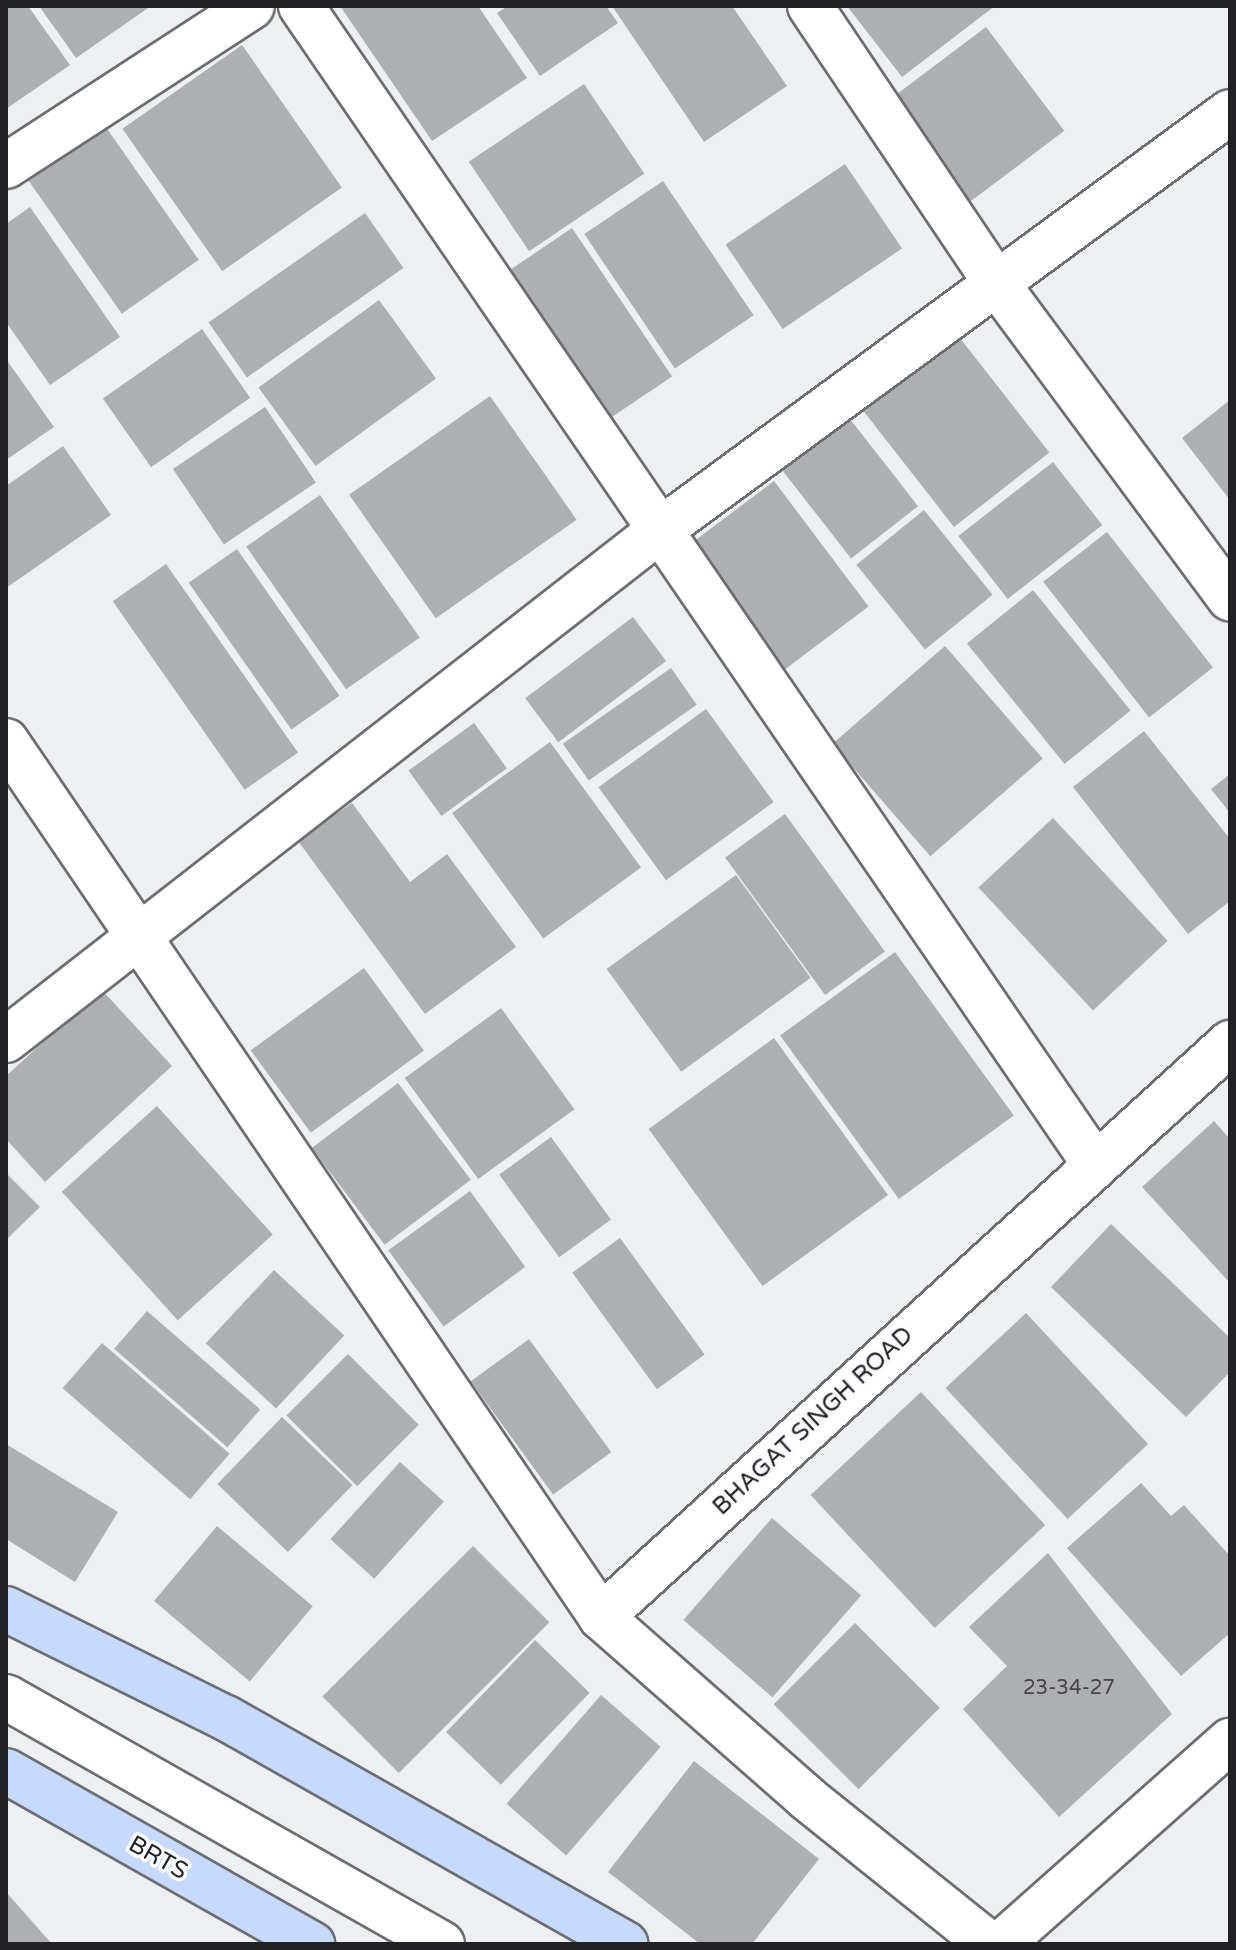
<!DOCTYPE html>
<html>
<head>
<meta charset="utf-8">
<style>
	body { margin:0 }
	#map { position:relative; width:1236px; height:1950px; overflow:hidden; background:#edeff2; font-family:"Varela Round",sans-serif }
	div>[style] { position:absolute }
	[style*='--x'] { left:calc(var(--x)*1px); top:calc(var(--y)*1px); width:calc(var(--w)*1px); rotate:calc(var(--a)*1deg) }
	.building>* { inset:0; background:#adafb3; transform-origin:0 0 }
	.roads { filter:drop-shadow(2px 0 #6d6e71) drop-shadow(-2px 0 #6d6e71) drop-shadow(0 2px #6d6e71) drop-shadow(0 -2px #6d6e71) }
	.minor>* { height:44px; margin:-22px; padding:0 22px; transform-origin:22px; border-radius:22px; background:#fff }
	.major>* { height:44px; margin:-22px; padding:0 22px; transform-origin:22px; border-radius:22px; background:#c6dafd }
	span { translate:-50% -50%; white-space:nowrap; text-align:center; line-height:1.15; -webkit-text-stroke:7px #fafcff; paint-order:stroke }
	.number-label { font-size:20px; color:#454548 }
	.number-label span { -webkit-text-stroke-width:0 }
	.street-label { font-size:24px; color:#222224 }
	.frame { position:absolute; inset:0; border:8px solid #222224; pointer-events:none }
</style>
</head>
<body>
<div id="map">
	<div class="building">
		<div style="clip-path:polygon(6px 6px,28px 6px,70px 65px,6px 109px)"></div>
		<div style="clip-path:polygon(39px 6px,151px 6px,76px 58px)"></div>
		<div style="clip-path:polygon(340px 6px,478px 6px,527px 78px,432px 141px)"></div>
		<div style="clip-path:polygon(508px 6px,606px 6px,618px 23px,540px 76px,497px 13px)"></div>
		<div style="clip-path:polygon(612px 6px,732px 6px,787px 86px,704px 142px)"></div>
		<div style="clip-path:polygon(847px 6px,995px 6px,902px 77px)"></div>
		<div style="left:986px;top:27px;width:130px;height:118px;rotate:53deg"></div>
		<div style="left:242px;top:45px;width:174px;height:146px;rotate:55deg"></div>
		<div style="left:584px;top:84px;width:108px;height:139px;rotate:56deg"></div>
		<div style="left:103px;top:123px;width:167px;height:94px;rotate:55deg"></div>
		<div style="left:845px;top:164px;width:102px;height:144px;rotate:56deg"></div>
		<div style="left:663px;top:181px;width:162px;height:95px;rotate:56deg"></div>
		<div style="clip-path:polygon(30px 207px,120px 337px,50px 385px,6px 322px,6px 224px)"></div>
		<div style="left:365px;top:213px;width:67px;height:191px;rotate:55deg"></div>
		<div style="left:572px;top:228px;width:179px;height:78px;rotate:56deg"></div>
		<div style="left:379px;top:300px;width:97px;height:149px;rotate:54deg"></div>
		<div style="left:949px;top:324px;width:163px;height:121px;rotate:52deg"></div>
		<div style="left:202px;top:329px;width:84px;height:121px;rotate:55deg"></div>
		<div style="clip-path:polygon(6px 359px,54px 427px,6px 460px)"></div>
		<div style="left:490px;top:396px;width:151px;height:172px;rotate:55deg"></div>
		<div style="clip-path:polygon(1230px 400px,1230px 500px,1182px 438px)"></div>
		<div style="left:265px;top:407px;width:91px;height:111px;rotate:56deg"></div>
		<div style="left:843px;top:410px;width:122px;height:85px;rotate:52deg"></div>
		<div style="clip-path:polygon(63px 446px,111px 515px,6px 588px,6px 486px)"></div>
		<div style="left:1053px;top:462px;width:80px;height:120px;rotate:52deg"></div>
		<div style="left:774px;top:481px;width:157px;height:109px;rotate:53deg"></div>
		<div style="left:320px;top:495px;width:174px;height:90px;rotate:55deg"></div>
		<div style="left:924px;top:510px;width:109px;height:87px;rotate:51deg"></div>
		<div style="left:1107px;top:532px;width:172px;height:81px;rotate:52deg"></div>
		<div style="left:237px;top:549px;width:179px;height:59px;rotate:55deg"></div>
		<div style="left:166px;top:564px;width:230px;height:65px;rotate:55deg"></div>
		<div style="left:1033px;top:590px;width:155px;height:85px;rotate:51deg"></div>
		<div style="left:633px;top:617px;width:55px;height:135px;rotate:53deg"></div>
		<div style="left:945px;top:646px;width:149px;height:149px;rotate:49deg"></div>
		<div style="left:671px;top:668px;width:45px;height:132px;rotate:55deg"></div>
		<div style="left:706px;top:709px;width:115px;height:133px;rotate:54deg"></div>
		<div style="left:474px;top:723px;width:56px;height:81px;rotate:54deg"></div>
		<div style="clip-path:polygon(1144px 731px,1230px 839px,1230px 901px,1188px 934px,1073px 787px)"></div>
		<div style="left:550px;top:742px;width:155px;height:121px;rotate:54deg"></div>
		<div style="clip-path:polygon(1230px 774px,1230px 813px,1211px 789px)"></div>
		<div style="clip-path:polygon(352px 803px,410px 882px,447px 854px,516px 947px,425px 1014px,298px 841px)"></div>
		<div style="left:785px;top:814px;width:170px;height:74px;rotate:54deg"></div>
		<div style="left:1053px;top:818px;width:168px;height:102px;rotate:47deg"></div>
		<div style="left:736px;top:875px;width:127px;height:160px;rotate:54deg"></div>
		<div style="left:895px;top:952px;width:202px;height:142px;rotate:54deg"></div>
		<div style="left:364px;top:968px;width:102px;height:140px;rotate:54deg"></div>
		<div style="clip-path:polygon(101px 989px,172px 1066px,45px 1182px,6px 1139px,6px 1076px)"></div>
		<div style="left:501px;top:1008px;width:125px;height:119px;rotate:54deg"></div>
		<div style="left:774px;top:1038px;width:194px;height:155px;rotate:54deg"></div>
		<div style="left:398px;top:1083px;width:121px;height:108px;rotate:53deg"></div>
		<div style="left:157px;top:1106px;width:173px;height:128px;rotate:48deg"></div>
		<div style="clip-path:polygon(1214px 1121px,1230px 1139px,1230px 1283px,1142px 1187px)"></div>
		<div style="left:551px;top:1137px;width:102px;height:64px;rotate:54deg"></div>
		<div style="clip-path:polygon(6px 1173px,40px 1207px,6px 1240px)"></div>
		<div style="left:470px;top:1191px;width:94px;height:101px;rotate:54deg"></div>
		<div style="clip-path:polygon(1111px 1224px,1230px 1338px,1230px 1372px,1186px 1417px,1051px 1287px)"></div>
		<div style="left:620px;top:1238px;width:144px;height:59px;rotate:54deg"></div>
		<div style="left:274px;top:1270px;width:96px;height:100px;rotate:43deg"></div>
		<div style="left:147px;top:1311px;width:150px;height:50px;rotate:41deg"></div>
		<div style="left:1026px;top:1313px;width:179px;height:110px;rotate:47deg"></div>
		<div style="left:529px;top:1339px;width:140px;height:72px;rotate:54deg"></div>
		<div style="left:102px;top:1343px;width:169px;height:60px;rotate:41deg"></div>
		<div style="left:348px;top:1354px;width:100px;height:87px;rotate:45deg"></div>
		<div style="left:921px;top:1392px;width:182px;height:151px;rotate:47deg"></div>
		<div style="left:282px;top:1417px;width:98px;height:93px;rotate:44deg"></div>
		<div style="clip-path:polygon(6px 1444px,118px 1512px,75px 1582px,6px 1539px)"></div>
		<div style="left:400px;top:1462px;width:59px;height:104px;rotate:42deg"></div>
		<div style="clip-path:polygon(1141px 1483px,1171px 1516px,1184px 1505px,1230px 1556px,1230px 1633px,1181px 1676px,1067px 1548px)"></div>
		<div style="left:772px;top:1518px;width:118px;height:135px;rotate:41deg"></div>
		<div style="left:217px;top:1526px;width:125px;height:98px;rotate:40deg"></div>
		<div style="left:473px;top:1546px;width:108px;height:213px;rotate:45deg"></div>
		<div style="clip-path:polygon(1048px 1553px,1172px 1714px,1059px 1817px,963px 1709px,1007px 1666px,969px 1627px)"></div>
		<div style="left:855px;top:1623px;width:120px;height:115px;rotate:45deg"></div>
		<div style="left:535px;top:1640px;width:76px;height:128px;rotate:44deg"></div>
		<div style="left:601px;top:1695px;width:79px;height:144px;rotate:41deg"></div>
		<div style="clip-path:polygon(694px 1761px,819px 1859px,752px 1944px,700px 1944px,608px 1872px)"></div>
		<div style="clip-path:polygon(6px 1892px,52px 1944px,6px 1944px)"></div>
	</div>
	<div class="roads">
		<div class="minor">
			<div style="--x:301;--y:6;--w:1403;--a:55.57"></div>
			<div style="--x:810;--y:6;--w:331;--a:56.1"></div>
			<div style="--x:995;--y:281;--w:395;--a:53.5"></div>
			<div style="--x:6;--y:166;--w:293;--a:-33"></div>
			<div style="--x:6;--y:741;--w:1059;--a:55.81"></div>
			<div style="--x:6;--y:1040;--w:828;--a:-37.94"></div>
			<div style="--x:659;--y:531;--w:708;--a:-36.27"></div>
			<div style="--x:6;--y:1697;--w:501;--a:29.53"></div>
			<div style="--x:989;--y:1944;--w:233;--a:-141.3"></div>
			<div style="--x:807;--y:1798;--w:274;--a:-138.7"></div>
			<div style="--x:601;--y:1617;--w:852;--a:-42.38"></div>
			<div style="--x:1001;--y:1944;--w:306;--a:-41.6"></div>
		</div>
		<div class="major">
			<div style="--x:6;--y:1609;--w:246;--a:26.4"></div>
			<div style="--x:226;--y:1718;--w:459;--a:29.5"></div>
			<div style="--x:6;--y:1771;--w:352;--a:29.5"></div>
		</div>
	</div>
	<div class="number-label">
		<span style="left:1069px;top:1688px">23-34-27</span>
	</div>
	<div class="street-label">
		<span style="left:813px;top:1421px;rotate:-43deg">BHAGAT SINGH ROAD</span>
		<span style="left:158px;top:1858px;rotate:30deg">BRTS</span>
	</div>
	<div class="frame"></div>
</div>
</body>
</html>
